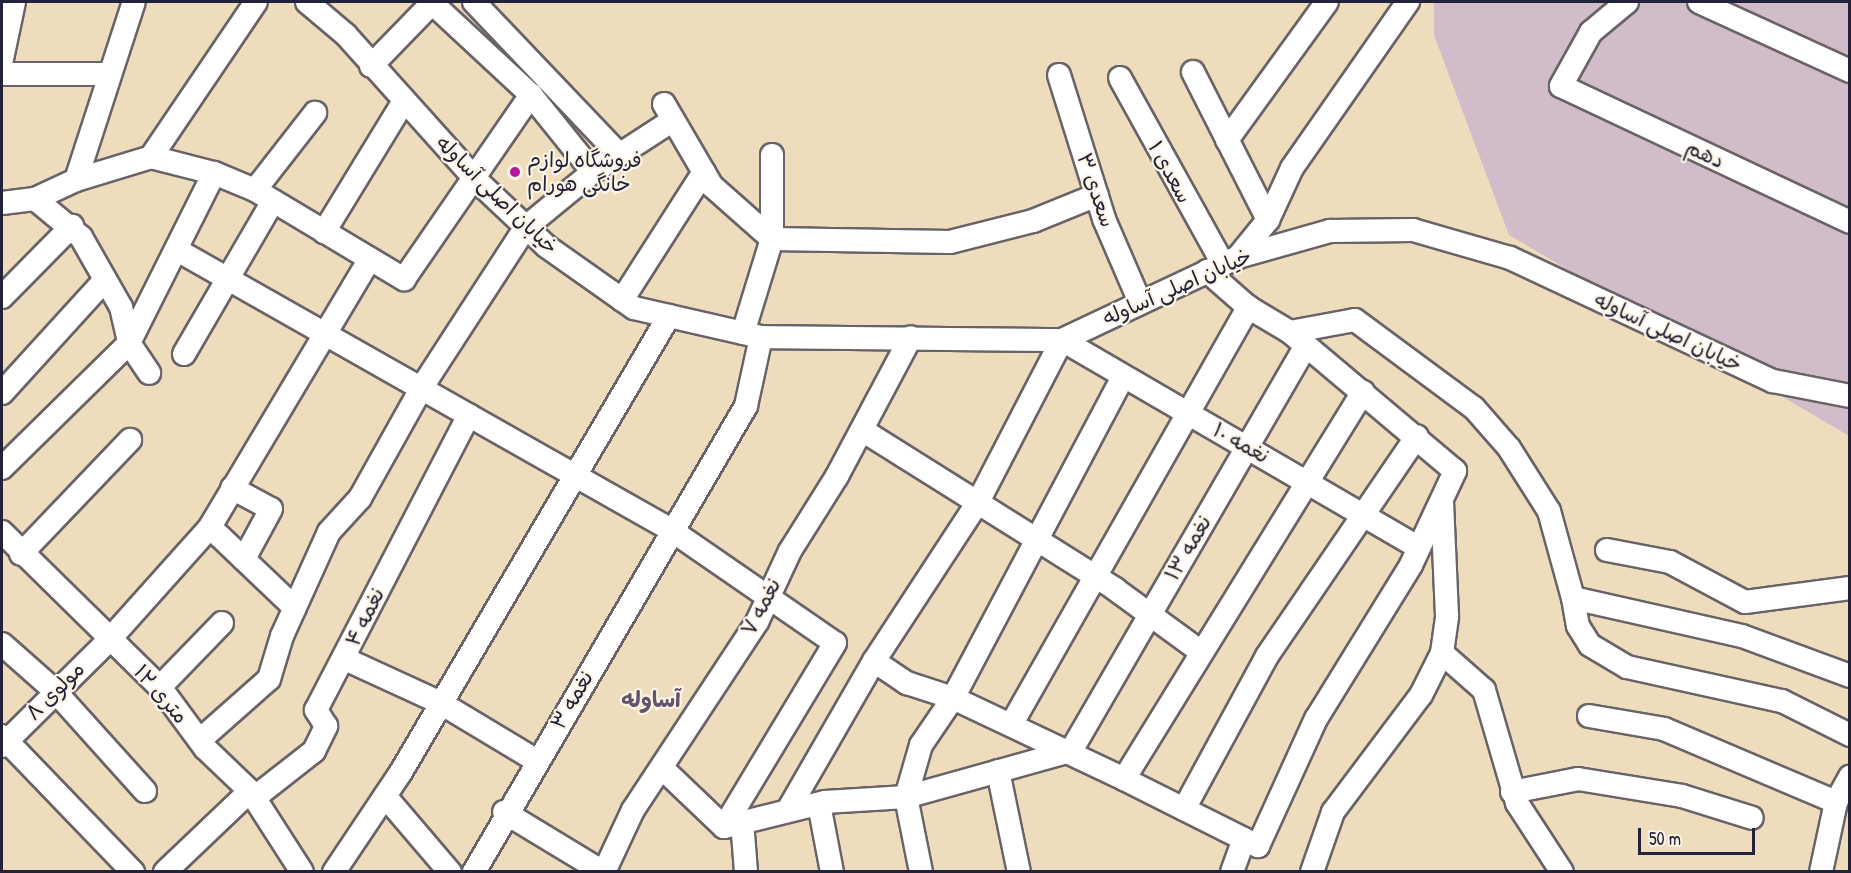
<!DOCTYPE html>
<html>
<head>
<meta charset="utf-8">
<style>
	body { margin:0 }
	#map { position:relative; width:1851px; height:873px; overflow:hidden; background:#eeddbc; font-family:"Patrick Hand","Playpen Sans Arabic",sans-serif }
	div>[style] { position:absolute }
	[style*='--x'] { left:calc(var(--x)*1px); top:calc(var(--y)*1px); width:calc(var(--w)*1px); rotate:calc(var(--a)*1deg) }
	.industrial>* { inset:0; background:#d1bdca }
	.roads { filter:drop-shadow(2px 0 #696368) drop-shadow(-2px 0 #696368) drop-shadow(0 2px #696368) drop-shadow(0 -2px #696368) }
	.minor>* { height:22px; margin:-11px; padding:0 11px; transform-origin:11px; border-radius:11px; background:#fff }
	.dots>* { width:16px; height:16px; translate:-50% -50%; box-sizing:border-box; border:3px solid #fcf5e5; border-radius:50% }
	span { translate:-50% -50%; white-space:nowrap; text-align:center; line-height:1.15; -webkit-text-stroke:4.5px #fcf5e5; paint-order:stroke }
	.street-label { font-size:21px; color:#22223b }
	.poi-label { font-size:21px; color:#22223b }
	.left { translate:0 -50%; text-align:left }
	.neighbourhood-label { font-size:22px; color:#64536a; font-weight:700 }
	.frame { position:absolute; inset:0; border:3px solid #22223b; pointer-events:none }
	.scale { position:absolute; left:1638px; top:828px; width:117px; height:27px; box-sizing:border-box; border:3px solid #22223b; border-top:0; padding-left:8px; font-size:18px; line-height:21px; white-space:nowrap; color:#22223b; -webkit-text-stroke:4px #fcf5e5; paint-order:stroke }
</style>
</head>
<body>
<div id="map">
	<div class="industrial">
		<div style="clip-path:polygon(1434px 2px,1849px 2px,1849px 436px,1509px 235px,1434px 35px)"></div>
	</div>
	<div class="roads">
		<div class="minor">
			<div style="--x:307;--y:2;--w:51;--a:40.2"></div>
			<div style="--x:346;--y:35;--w:195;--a:48.1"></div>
			<div style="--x:476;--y:180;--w:96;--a:43.3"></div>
			<div style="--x:546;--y:246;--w:108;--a:35.2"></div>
			<div style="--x:634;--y:308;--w:130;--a:12.9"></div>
			<div style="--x:761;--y:337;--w:71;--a:102.3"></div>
			<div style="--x:746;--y:406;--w:540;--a:120.27"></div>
			<div style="--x:431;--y:2;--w:137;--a:42.9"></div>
			<div style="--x:531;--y:95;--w:99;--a:51.2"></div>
			<div style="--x:474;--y:2;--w:210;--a:46.4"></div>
			<div style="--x:1627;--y:2;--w:47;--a:140.2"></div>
			<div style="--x:1591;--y:32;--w:62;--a:119.1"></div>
			<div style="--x:1561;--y:86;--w:319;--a:25.2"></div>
			<div style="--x:1699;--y:2;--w:166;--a:24.6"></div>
			<div style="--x:2;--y:59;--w:58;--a:-78.1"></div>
			<div style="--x:371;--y:66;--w:89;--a:-45.9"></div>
			<div style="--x:1193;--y:72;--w:166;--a:63.1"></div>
			<div style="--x:2;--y:74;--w:108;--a:0"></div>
			<div style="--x:1059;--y:75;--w:151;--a:72.6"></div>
			<div style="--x:1104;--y:219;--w:90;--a:66.6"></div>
			<div style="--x:1120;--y:78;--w:213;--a:61"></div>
			<div style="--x:664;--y:104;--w:95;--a:59.7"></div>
			<div style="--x:712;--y:186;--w:80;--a:41.5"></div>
			<div style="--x:772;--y:239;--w:84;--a:-90"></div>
			<div style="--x:1227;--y:140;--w:170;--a:-54.1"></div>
			<div style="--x:151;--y:157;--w:187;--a:-55.9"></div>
			<div style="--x:76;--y:180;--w:187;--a:-72"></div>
			<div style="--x:255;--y:190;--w:98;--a:-52.1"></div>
			<div style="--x:35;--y:199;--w:45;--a:-24.9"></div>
			<div style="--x:76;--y:180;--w:78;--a:-17"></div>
			<div style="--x:151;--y:157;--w:65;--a:14.3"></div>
			<div style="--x:214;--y:173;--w:44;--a:22.5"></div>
			<div style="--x:255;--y:190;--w:174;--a:30.9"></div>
			<div style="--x:404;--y:279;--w:224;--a:-55.4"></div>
			<div style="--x:2;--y:203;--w:33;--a:-7"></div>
			<div style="--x:35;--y:199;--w:60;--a:39.6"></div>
			<div style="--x:81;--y:237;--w:81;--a:60.3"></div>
			<div style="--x:121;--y:307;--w:37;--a:77"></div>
			<div style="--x:129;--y:343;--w:36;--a:56"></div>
			<div style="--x:324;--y:232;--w:153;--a:-58.6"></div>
			<div style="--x:177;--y:250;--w:568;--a:29.54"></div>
			<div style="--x:671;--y:530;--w:199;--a:34.6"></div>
			<div style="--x:835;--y:643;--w:215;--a:121.1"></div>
			<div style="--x:1238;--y:257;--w:48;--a:-51"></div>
			<div style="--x:1268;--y:220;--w:57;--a:-65.2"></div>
			<div style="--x:1292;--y:168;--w:203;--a:-55.1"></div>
			<div style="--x:1207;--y:271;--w:55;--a:41.3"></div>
			<div style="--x:1248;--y:307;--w:49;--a:30.8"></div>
			<div style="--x:1290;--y:332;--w:66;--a:-10.5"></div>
			<div style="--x:1355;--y:320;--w:148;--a:36.5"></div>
			<div style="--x:1474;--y:408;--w:53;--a:48.8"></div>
			<div style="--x:1509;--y:448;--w:75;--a:57.6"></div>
			<div style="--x:1549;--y:511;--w:90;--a:74.6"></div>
			<div style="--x:1573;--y:598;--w:173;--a:12.7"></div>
			<div style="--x:1742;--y:636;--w:115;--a:20.3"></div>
			<div style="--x:2;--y:297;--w:100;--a:-45.4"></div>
			<div style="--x:622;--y:300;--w:152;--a:-57.4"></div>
			<div style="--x:743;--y:333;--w:98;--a:-72.9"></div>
			<div style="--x:772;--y:239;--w:178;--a:1"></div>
			<div style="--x:950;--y:242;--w:86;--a:-14.2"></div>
			<div style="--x:1033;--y:221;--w:69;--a:-22.1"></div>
			<div style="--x:761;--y:337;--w:301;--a:0.6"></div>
			<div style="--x:1062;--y:340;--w:195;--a:-25.2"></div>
			<div style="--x:1238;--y:257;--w:96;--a:-15.8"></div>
			<div style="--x:1330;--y:231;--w:83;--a:-0.7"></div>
			<div style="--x:1413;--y:230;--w:101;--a:16.1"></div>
			<div style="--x:1510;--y:258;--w:290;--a:25.1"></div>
			<div style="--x:1773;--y:381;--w:78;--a:11"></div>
			<div style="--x:184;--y:354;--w:177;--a:-59.8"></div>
			<div style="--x:2;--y:393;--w:153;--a:-47.7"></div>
			<div style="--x:862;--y:430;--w:299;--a:32.1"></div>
			<div style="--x:1115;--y:589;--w:107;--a:36.2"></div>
			<div style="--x:2;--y:468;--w:178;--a:-44.5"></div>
			<div style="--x:129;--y:343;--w:190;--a:-63.4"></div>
			<div style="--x:232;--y:488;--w:44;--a:28.3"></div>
			<div style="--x:271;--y:509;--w:57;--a:118.4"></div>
			<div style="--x:210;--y:527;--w:117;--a:43.6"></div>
			<div style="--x:2;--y:532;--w:221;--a:44.5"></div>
			<div style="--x:160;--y:687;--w:76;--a:53.6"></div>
			<div style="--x:205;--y:748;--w:62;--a:43.7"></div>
			<div style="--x:250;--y:791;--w:96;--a:57.3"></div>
			<div style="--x:1607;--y:550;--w:64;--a:10.8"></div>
			<div style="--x:1670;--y:562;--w:85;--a:28.1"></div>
			<div style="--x:1745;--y:602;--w:106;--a:-7.6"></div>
			<div style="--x:21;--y:554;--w:158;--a:-46.3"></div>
			<div style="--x:1573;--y:598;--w:28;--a:80"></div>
			<div style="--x:1578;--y:626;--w:22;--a:58"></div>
			<div style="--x:1590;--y:645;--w:43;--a:30.7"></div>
			<div style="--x:1627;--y:667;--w:159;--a:12.4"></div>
			<div style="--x:1782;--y:701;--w:76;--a:26.6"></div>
			<div style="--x:2;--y:644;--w:69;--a:41.5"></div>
			<div style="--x:54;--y:690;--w:136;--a:48"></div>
			<div style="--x:1442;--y:653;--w:56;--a:41.4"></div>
			<div style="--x:1484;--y:690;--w:118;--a:73.7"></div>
			<div style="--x:1517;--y:803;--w:82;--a:56.9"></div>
			<div style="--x:345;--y:659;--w:103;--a:24.6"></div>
			<div style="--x:439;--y:702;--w:114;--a:31"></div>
			<div style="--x:874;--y:661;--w:40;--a:34"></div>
			<div style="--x:907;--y:683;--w:48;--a:18.1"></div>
			<div style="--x:953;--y:698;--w:189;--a:25.3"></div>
			<div style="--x:1124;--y:779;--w:455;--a:-58.3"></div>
			<div style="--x:160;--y:687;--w:89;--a:-45.9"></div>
			<div style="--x:1589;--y:716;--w:76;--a:9.8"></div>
			<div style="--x:1664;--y:729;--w:187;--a:23"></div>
			<div style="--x:1836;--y:802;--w:29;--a:-61"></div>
			<div style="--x:1011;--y:725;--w:481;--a:-60.4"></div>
			<div style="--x:2;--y:736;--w:189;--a:46.1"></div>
			<div style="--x:200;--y:740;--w:92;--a:-41.5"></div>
			<div style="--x:269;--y:679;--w:45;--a:-73.2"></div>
			<div style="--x:282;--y:636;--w:114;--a:-65.7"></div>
			<div style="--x:329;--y:532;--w:46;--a:-47.6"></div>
			<div style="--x:360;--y:498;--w:127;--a:-60.8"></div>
			<div style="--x:422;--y:387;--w:191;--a:-57"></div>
			<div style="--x:526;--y:227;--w:87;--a:-39.4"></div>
			<div style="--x:593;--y:172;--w:95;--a:-33"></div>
			<div style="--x:2;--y:746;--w:152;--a:-44.7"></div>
			<div style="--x:110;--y:639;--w:150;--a:-48.2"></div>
			<div style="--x:210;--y:527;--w:312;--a:-59.2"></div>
			<div style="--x:663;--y:769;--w:84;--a:43.6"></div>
			<div style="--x:724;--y:827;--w:104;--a:-13.9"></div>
			<div style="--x:825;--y:802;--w:81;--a:-3.5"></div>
			<div style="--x:906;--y:797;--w:54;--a:-73.9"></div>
			<div style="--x:921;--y:745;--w:57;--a:-55.8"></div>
			<div style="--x:953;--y:698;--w:363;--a:-62.1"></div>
			<div style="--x:998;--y:771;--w:103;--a:78.3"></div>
			<div style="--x:1124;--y:779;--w:150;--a:26.6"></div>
			<div style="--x:1258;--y:846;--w:140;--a:-65.5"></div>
			<div style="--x:1316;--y:719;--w:181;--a:-58.3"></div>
			<div style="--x:1411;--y:565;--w:104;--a:-64.9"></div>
			<div style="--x:1455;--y:471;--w:216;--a:-139.9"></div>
			<div style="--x:1512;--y:792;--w:67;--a:-11.1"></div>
			<div style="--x:1578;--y:779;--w:105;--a:9.3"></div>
			<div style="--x:1682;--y:796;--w:73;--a:17.4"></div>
			<div style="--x:385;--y:796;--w:100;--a:49.5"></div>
			<div style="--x:254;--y:798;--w:76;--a:-38.1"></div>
			<div style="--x:314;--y:751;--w:28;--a:-64"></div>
			<div style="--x:326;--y:726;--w:19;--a:-122"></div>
			<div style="--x:316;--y:710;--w:332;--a:-62.6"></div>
			<div style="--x:819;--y:804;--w:69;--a:79.2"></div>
			<div style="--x:1184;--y:809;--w:174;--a:-61.5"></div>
			<div style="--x:1267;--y:656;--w:266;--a:-55.7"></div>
			<div style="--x:788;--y:810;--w:172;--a:-60"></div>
			<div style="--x:874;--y:661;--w:190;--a:-56.8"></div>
			<div style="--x:978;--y:502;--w:182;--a:-62.6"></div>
			<div style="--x:1062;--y:340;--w:413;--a:30.2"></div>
			<div style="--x:504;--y:812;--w:116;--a:31.2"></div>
			<div style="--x:742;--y:821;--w:51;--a:85.5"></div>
			<div style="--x:165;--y:872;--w:117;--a:-43.6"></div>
			<div style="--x:334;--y:872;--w:120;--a:-56.2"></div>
			<div style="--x:401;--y:772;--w:529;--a:-59.56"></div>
			<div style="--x:604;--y:872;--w:68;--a:-64.9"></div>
			<div style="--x:633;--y:810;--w:225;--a:-56.6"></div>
			<div style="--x:757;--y:622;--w:78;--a:-65.1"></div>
			<div style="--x:790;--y:551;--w:89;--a:-57.9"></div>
			<div style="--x:837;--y:476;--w:157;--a:-62"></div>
			<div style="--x:921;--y:872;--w:76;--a:-101.3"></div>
			<div style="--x:906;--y:797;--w:171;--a:-15.6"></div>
			<div style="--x:1071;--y:751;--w:468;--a:-59.9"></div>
			<div style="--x:1232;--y:872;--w:35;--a:-70"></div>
			<div style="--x:1312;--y:872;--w:64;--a:-70.7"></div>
			<div style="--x:1333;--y:812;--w:146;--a:-53.1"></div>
			<div style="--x:1421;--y:695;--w:47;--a:-63.4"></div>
			<div style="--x:1442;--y:653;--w:37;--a:-82"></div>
			<div style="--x:1447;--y:616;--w:116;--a:-92.5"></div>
			<div style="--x:1821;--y:872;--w:72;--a:-77.9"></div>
		</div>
	</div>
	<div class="dots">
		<div style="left:515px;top:172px;background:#b5179e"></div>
	</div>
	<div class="street-label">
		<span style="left:1705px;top:154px;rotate:25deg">دهم</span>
		<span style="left:1170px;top:172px;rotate:61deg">سعدی ۱</span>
		<span style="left:1096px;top:190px;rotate:71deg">سعدی ۳</span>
		<span style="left:497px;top:195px;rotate:44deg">خیابان اصلی آساوله</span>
		<span style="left:1177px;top:287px;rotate:-24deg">خیابان اصلی آساوله</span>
		<span style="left:1668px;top:332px;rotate:25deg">خیابان اصلی آساوله</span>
		<span style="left:1241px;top:443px;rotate:29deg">نغمه ۱۰</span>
		<span style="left:1188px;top:548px;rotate:-60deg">نغمه ۱۳</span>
		<span style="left:761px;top:607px;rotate:-63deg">نغمه ۷</span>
		<span style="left:365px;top:617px;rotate:-64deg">نغمه ۴</span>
		<span style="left:55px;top:691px;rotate:-45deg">مولوی ۸</span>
		<span style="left:161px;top:694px;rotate:49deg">۱۲ متری</span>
		<span style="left:572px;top:700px;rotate:-60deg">نغمه ۳</span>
	</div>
	<div class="poi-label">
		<span class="left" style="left:527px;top:172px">فروشگاه لوازم<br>خانگی هورام</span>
	</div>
	<div class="neighbourhood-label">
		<span style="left:651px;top:700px">آساوله</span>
	</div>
	<div class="frame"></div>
	<div class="scale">50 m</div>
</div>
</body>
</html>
